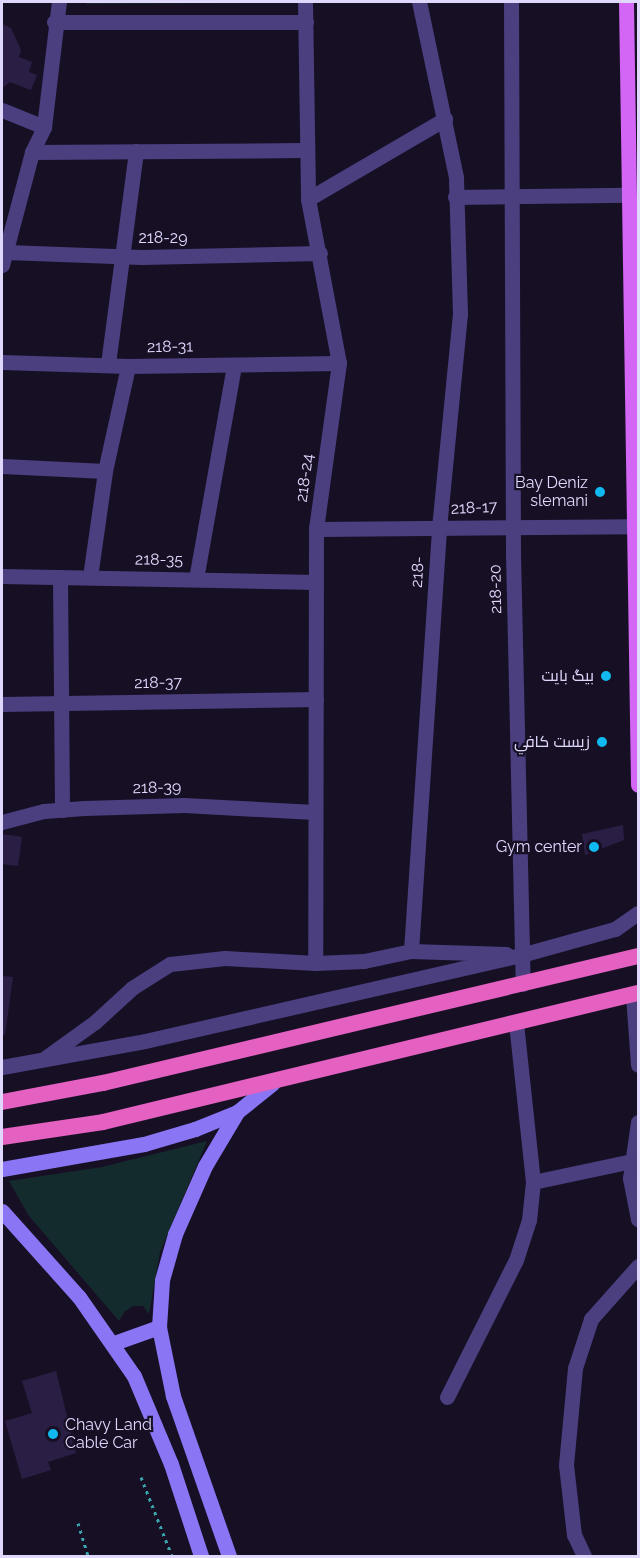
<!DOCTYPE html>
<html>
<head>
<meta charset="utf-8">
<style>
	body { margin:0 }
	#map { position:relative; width:640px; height:1558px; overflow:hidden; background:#171025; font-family:Raleway,Cairo,sans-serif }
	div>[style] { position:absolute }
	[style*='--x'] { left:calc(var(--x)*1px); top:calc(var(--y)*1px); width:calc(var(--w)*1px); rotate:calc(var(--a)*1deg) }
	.green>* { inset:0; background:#142b2e }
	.building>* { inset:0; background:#2b1e44 }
	.path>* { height:3px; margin-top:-1.5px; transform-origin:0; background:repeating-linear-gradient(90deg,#38a5af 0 3px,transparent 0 7.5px) }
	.minor>* { height:15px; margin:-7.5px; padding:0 7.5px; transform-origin:7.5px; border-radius:7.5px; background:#4b3f80 }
	.secondary>* { height:15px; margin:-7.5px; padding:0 7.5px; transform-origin:7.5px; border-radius:7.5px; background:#8a75f5 }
	.primary>* { height:15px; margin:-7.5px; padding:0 7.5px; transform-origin:7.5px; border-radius:7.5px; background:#d366f4 }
	.trunk>* { height:16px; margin:-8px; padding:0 8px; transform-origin:8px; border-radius:8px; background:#e460c1 }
	.dots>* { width:16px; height:16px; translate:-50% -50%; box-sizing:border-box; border:3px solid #171025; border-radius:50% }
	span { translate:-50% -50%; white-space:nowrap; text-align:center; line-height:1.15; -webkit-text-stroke:4.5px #171025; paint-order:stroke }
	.street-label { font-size:16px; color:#e0d7fc }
	.poi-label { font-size:16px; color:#e0d7fc }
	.right { translate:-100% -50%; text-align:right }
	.left { translate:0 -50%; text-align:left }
	.frame { position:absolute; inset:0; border:3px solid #e0d7fc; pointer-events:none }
</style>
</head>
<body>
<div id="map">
	<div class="green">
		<div style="clip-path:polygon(87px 2px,271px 2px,271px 3px,86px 4px)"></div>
		<div style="clip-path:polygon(207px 1141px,160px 1252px,149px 1314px,143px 1306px,134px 1306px,125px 1311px,119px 1321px,29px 1216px,9px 1181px,102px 1167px)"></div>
	</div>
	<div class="building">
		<div style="clip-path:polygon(2px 24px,11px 28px,21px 50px,19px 57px,32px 62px,29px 72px,37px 75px,31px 90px,10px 82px,2px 88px)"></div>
		<div style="clip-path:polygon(623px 825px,624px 840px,585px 855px,582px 834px)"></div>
		<div style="clip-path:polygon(2px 834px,22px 837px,18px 866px,2px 864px)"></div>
		<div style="clip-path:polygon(2px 976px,13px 977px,5px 1035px,2px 1034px)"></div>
		<div style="clip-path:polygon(56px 1371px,76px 1453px,48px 1462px,51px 1470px,22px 1479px,5px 1421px,32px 1413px,22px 1381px)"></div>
	</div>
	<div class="path">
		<div style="--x:141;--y:1477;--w:85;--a:68.6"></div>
		<div style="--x:78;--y:1523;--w:34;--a:73"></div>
	</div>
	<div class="minor">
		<div style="--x:305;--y:2;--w:197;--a:89.1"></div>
		<div style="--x:308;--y:199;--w:167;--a:79.3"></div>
		<div style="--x:339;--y:363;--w:168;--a:97.9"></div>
		<div style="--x:316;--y:529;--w:434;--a:90.1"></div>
		<div style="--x:511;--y:2;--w:552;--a:89.79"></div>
		<div style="--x:513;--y:554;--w:430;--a:88.7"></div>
		<div style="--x:54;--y:22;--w:252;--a:0"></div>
		<div style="--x:2;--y:110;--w:45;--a:22"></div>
		<div style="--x:32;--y:152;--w:273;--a:-0.4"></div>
		<div style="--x:455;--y:197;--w:174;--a:-0.7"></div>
		<div style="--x:308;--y:199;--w:159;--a:-30.3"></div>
		<div style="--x:6;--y:252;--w:135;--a:2.1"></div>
		<div style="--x:141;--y:257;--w:179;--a:-1.3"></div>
		<div style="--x:2;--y:265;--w:117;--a:-75.1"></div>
		<div style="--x:32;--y:152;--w:28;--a:-64"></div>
		<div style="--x:44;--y:127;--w:126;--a:-83.2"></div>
		<div style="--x:2;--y:362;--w:126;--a:1.8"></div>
		<div style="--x:128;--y:366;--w:211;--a:-0.8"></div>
		<div style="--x:108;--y:364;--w:215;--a:-82.5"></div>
		<div style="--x:2;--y:466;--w:103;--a:2.8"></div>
		<div style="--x:316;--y:529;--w:318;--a:-0.5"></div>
		<div style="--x:2;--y:576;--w:314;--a:1.1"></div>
		<div style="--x:60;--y:577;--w:233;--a:89.5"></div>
		<div style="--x:90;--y:577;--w:107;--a:-81.9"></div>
		<div style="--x:105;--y:471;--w:107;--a:-77.6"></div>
		<div style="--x:196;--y:579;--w:217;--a:-79.9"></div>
		<div style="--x:2;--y:704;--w:314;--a:-0.9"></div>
		<div style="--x:2;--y:822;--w:43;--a:-14.7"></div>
		<div style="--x:44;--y:811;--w:40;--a:-4.3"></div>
		<div style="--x:84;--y:808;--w:100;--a:-1.7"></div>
		<div style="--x:184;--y:805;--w:131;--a:3.1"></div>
		<div style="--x:411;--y:951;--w:424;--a:-86.2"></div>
		<div style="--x:439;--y:528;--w:215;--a:-84.4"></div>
		<div style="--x:460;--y:314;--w:137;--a:-91.7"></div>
		<div style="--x:456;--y:177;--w:179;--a:-101.9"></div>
		<div style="--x:633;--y:995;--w:70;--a:85.9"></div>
		<div style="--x:45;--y:1058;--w:62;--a:-35.8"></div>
		<div style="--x:95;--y:1022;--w:50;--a:-42.6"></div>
		<div style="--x:132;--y:988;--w:45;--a:-32.3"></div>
		<div style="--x:170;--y:964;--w:55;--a:-6.2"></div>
		<div style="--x:225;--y:958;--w:90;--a:3.2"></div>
		<div style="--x:315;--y:963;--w:49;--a:-2.3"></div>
		<div style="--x:364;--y:961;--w:48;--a:-12"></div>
		<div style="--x:411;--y:951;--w:95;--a:1.8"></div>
		<div style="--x:2;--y:1067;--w:145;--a:-10.3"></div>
		<div style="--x:145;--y:1041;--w:386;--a:-12.9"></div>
		<div style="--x:521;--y:955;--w:98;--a:-15.5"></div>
		<div style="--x:615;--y:929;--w:28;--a:-35"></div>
		<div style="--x:638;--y:1122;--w:57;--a:98.1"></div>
		<div style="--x:630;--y:1178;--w:42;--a:79"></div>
		<div style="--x:533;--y:1182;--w:101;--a:-12"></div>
		<div style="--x:447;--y:1397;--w:153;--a:-63.3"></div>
		<div style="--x:516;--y:1260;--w:42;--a:-72"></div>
		<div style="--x:529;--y:1220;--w:38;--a:-84"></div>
		<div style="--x:533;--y:1182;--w:160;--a:-96.1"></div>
		<div style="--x:584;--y:1556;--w:23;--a:-115"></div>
		<div style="--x:574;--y:1535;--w:70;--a:-96.5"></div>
		<div style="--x:566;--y:1465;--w:97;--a:-84.7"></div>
		<div style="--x:575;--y:1368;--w:52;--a:-71.9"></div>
		<div style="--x:591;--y:1319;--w:71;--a:-48.4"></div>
	</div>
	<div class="secondary">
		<div style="--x:2;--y:1169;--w:144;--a:-10"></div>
		<div style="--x:144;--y:1144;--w:53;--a:-16.4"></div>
		<div style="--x:195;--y:1129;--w:45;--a:-22"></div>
		<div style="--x:237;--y:1112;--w:46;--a:-38.9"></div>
		<div style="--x:2;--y:1211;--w:115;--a:48.2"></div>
		<div style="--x:79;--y:1297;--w:96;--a:55.2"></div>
		<div style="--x:134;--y:1376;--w:95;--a:67.2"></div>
		<div style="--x:171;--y:1464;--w:97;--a:71.9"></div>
		<div style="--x:114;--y:1343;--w:48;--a:-19.6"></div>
		<div style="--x:229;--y:1556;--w:170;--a:-109.3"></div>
		<div style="--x:173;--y:1396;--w:70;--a:-101.5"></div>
		<div style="--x:159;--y:1327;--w:47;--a:-86.3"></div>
		<div style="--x:162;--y:1280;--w:48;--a:-74.2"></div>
		<div style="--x:175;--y:1234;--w:74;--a:-66.2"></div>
		<div style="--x:205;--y:1166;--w:63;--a:-59.3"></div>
	</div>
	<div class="primary">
		<div style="--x:626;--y:2;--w:783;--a:89.12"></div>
	</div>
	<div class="trunk">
		<div style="--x:2;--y:1102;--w:103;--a:-10.7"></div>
		<div style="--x:103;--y:1083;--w:550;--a:-13.35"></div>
		<div style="--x:2;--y:1137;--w:102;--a:-8.4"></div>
		<div style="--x:103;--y:1122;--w:550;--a:-13.56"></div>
	</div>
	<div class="dots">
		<div style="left:600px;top:492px;background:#10b9ef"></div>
		<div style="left:606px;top:676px;background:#10b9ef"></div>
		<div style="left:602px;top:742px;background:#10b9ef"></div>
		<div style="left:594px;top:847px;background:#10b9ef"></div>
		<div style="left:53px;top:1434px;background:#10b9ef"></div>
	</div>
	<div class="street-label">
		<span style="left:163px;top:238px">218-29</span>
		<span style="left:170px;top:347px;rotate:-1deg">218-31</span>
		<span style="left:305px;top:478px;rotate:-82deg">218-24</span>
		<span style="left:474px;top:508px;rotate:-3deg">218-17</span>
		<span style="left:159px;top:560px;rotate:1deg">218-35</span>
		<span style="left:418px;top:572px;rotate:-86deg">218-</span>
		<span style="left:496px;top:589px;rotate:-91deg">218-20</span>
		<span style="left:158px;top:683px;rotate:-1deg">218-37</span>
		<span style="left:157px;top:788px;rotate:-1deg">218-39</span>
	</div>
	<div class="poi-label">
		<span class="right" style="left:588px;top:492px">Bay Deniz<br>slemani</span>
		<span class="right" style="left:594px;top:676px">بیگ بایت</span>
		<span class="right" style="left:590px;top:742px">زيست كافي</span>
		<span class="right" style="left:582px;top:847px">Gym center</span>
		<span class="left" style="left:65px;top:1434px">Chavy Land<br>Cable Car</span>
	</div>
	<div class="frame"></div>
</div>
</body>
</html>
